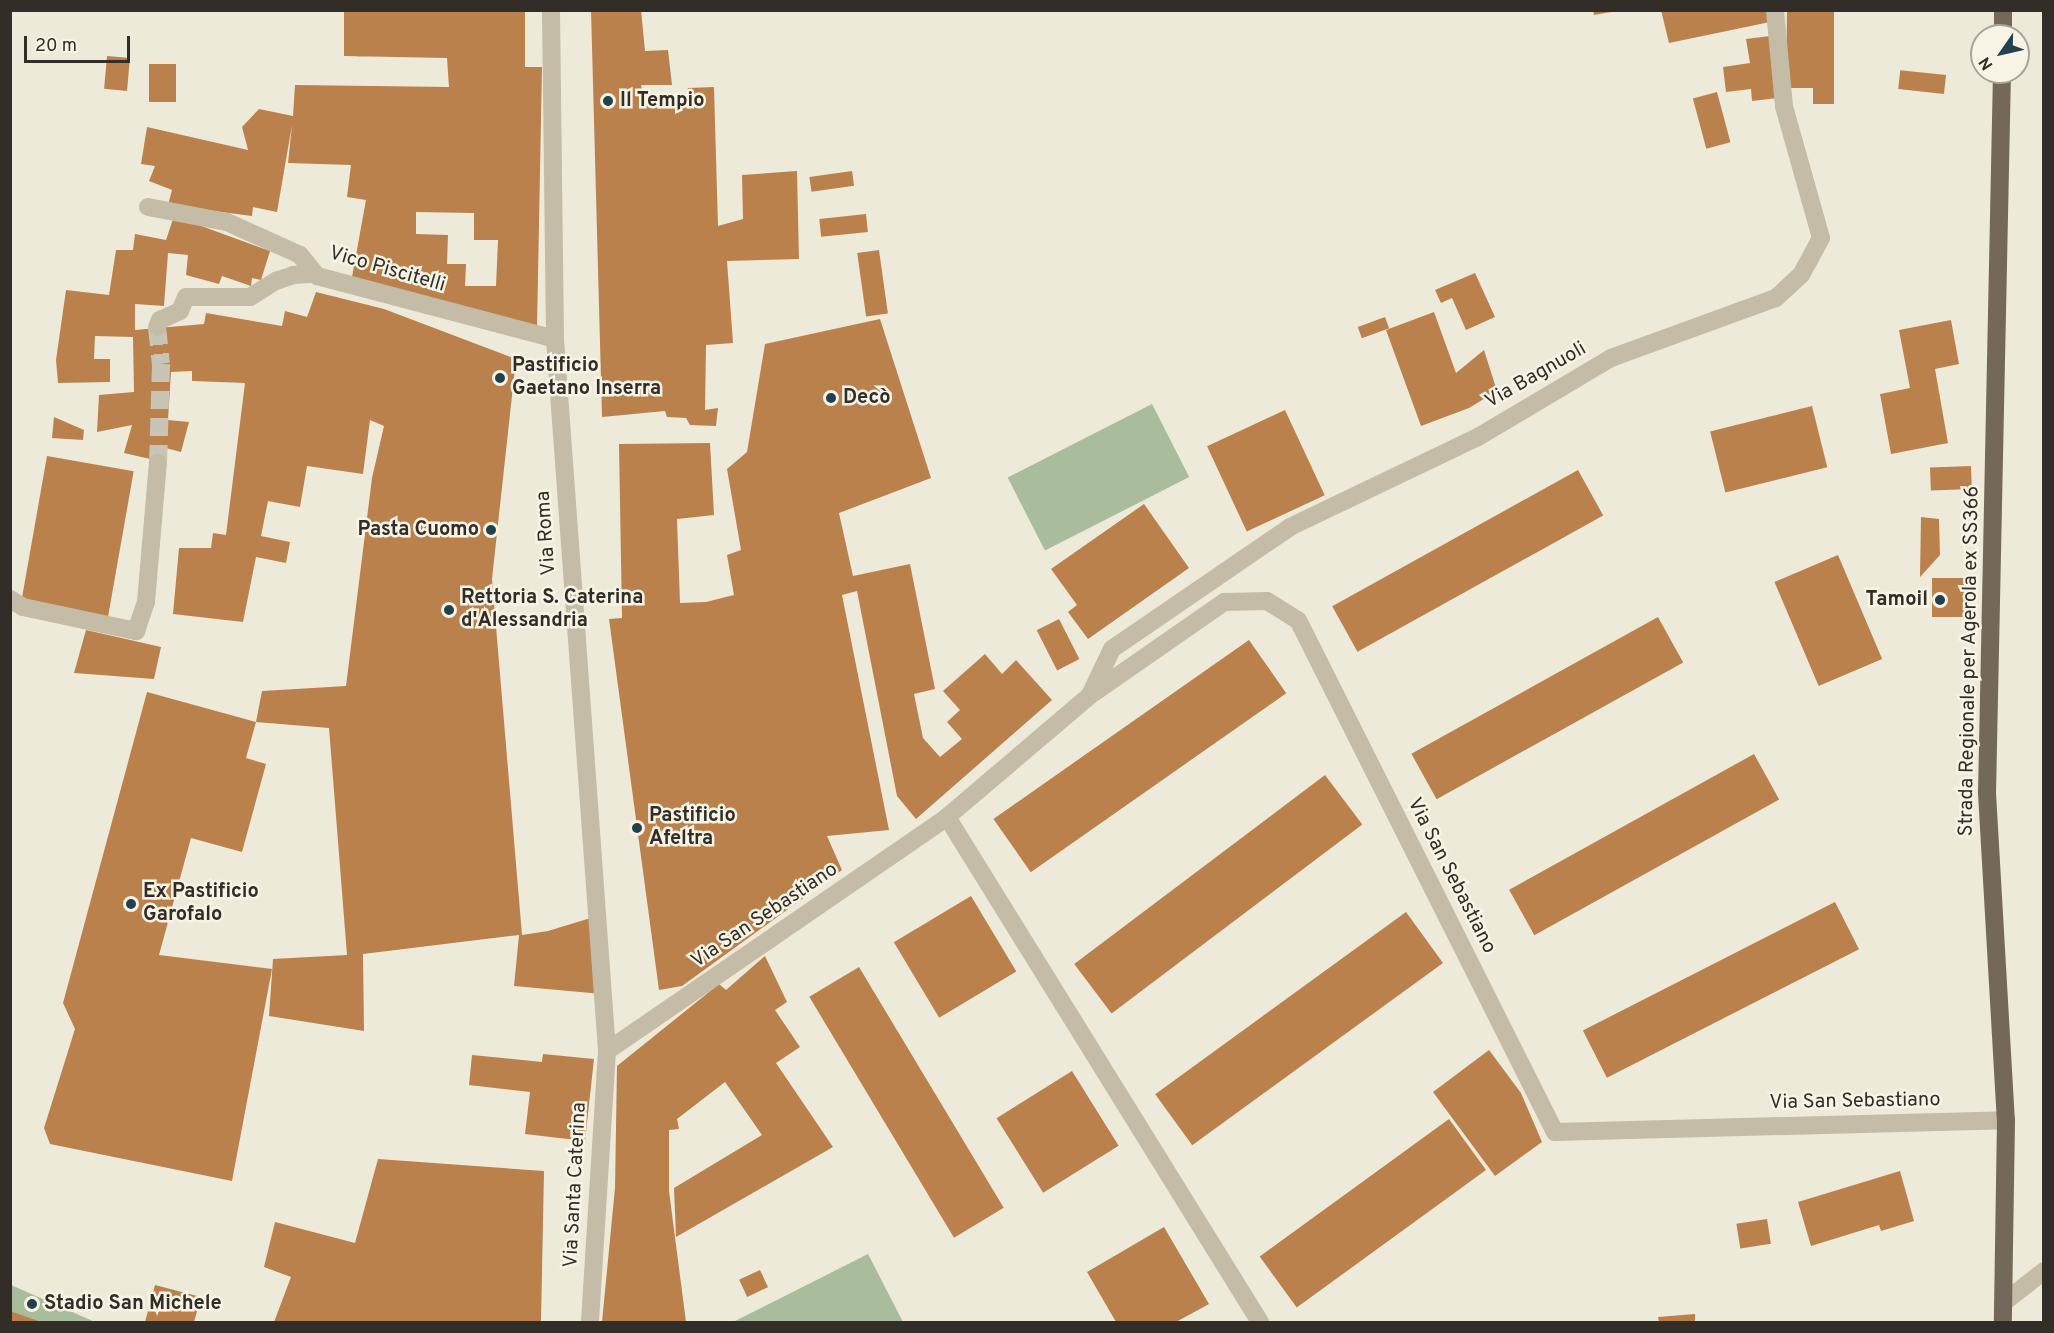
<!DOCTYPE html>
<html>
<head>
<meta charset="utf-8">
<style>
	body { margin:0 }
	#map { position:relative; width:2054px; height:1333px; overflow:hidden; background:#eeeada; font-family:Overpass,sans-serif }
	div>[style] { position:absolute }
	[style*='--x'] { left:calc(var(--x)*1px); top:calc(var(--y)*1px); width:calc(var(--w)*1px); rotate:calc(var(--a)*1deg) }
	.green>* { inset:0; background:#a9bc9b; transform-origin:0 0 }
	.building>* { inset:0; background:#ba814c; transform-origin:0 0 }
	.minor-tunnel>* { height:18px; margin-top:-9px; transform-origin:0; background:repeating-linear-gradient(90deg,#c8c4b6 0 18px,transparent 0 27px) }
	.minor>* { height:18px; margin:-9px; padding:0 9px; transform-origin:9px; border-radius:9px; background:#c5bca7 }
	.major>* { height:18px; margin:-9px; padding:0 9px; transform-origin:9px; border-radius:9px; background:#736859 }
	.dots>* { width:16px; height:16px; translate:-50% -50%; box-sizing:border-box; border:3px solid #f7f3e5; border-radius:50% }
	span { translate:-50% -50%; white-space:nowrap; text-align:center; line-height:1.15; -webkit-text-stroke:5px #f7f3e5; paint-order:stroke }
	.poi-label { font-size:20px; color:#322d27; font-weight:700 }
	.left { translate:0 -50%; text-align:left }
	.right { translate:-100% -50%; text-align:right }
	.street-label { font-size:20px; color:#322d27 }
	.frame { position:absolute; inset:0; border:12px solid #322d27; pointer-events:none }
	.north { position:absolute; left:1970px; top:24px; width:60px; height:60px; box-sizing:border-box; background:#f7f3e5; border:2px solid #a8a499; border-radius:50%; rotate:236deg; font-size:16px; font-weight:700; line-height:24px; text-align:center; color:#322d27 }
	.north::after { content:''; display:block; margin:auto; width:21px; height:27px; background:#21414f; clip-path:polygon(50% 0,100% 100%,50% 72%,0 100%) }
	.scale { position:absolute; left:24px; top:36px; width:106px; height:27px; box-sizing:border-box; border:3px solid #322d27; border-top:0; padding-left:8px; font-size:18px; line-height:21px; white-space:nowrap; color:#322d27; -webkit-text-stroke:4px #f7f3e5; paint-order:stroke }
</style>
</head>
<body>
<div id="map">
	<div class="green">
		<div style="left:1152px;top:404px;width:82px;height:162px;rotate:63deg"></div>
		<div style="clip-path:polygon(868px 1254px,903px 1322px,733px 1322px)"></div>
		<div style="clip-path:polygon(11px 1285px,95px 1322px,11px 1322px)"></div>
	</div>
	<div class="building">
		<div style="clip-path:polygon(evenodd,344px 10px,525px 10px,525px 67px,542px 67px,537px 329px,352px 277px,366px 200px,347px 197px,351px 165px,288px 163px,292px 125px,277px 212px,253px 207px,252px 216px,168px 205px,172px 190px,149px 181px,155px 166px,141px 164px,147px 127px,248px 150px,242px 127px,259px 109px,293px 116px,295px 85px,449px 87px,447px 58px,344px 56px,344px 10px,416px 212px,474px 213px,474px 240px,498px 240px,496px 286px,465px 286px,466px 264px,447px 264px,448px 235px,416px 234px,416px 212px)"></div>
		<div style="clip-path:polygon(591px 10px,641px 10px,645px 51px,668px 50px,672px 85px,641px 85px,645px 103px,685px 101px,688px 88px,714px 87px,718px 226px,743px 219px,742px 175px,797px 171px,799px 259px,727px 261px,733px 343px,706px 345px,705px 410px,718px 408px,716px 426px,690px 425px,686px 418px,667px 417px,665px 411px,602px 417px)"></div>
		<div style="clip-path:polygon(1593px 10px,1611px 10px,1611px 12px,1594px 15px)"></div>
		<div style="clip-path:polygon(1661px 10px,1769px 10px,1770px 22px,1669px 43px)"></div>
		<div style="clip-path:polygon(1787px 10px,1834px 10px,1834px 104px,1813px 104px,1813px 88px,1786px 88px)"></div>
		<div style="clip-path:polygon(1770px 36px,1778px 98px,1752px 101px,1751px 89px,1726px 92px,1723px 67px,1750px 63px,1746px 39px)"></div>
		<div style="left:107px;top:56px;width:23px;height:33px;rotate:5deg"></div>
		<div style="left:176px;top:64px;width:38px;height:27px;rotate:90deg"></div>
		<div style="left:1946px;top:75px;width:19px;height:46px;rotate:96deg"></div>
		<div style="left:1717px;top:92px;width:52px;height:25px;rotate:75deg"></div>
		<div style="left:852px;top:171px;width:15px;height:43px;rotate:82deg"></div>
		<div style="left:866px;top:214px;width:18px;height:47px;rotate:84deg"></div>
		<div style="clip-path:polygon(174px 216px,270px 251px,261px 280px,252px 278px,251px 286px,222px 276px,219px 284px,186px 275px,188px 255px,168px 253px,164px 306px,135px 304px,135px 330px,204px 324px,206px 313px,282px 326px,285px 311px,307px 317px,316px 292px,384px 309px,516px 359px,492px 579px,522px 935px,548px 931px,594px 917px,602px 994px,514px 986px,519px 935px,363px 954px,364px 1031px,269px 1016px,273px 959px,347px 955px,329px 728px,256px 722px,262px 691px,346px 686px,372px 478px,384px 426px,370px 420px,363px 474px,307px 466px,300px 507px,268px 501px,261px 536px,290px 542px,286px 563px,256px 557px,243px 622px,173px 614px,179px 548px,211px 548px,213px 533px,226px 535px,245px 383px,192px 381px,192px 371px,171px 372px,168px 420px,189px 422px,181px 452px,162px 447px,159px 461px,124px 453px,132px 425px,97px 432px,99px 395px,134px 392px,133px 337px,95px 336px,94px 359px,110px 359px,110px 382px,58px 383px,56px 360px,66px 290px,109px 295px,116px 250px,133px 250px,135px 234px,166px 240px)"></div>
		<div style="left:879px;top:250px;width:64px;height:22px;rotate:82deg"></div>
		<div style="clip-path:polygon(1475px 273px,1495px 317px,1466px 330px,1452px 298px,1441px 303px,1435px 290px)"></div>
		<div style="clip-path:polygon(1434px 312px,1456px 373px,1484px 350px,1497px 391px,1469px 408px,1421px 426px,1386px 330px)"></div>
		<div style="left:1385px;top:317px;width:12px;height:29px;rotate:70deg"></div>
		<div style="clip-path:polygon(880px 319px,931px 478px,839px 513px,853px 576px,910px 564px,935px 689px,914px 694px,923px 738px,940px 757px,962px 739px,947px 722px,960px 710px,943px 691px,985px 654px,1002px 674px,1016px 660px,1052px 700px,916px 819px,897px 796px,857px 591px,842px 595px,889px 830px,827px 836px,842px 870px,682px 986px,659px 990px,609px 619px,622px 618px,619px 444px,710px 443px,714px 515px,677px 519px,680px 603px,706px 602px,734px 595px,727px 555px,741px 550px,727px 469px,747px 452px,765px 344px)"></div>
		<div style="clip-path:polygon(1951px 320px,1959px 364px,1935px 369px,1948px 443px,1891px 454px,1880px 394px,1910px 388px,1899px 330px)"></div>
		<div style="left:1812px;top:406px;width:63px;height:105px;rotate:76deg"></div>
		<div style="left:1285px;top:410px;width:94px;height:86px;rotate:65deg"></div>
		<div style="clip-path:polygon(54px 417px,84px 430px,83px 440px,52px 438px)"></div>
		<div style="left:47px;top:456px;width:88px;height:151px;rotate:10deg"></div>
		<div style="left:1971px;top:466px;width:23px;height:41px;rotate:88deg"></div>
		<div style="left:1578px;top:470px;width:52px;height:281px;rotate:61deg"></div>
		<div style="clip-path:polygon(1144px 504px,1189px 568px,1088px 639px,1068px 612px,1077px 605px,1051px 569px)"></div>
		<div style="clip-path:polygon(1921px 517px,1939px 519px,1940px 555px,1920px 577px)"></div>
		<div style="left:1838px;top:555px;width:113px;height:69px;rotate:67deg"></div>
		<div style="left:1932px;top:578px;width:36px;height:39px"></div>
		<div style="left:1658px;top:617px;width:52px;height:282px;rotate:61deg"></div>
		<div style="left:1059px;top:619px;width:45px;height:25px;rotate:63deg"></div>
		<div style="clip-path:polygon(86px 630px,161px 647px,154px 679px,74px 673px)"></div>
		<div style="left:1249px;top:640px;width:65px;height:312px;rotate:55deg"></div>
		<div style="clip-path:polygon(147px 692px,256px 722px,246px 758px,266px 764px,242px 852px,191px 838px,159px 955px,272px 969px,232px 1181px,50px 1144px,44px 1128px,75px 1029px,63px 1003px)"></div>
		<div style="left:1754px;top:754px;width:52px;height:280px;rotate:61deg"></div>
		<div style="left:1325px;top:775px;width:62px;height:314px;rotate:53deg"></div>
		<div style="left:971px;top:896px;width:88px;height:90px;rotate:59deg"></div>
		<div style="left:1835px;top:902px;width:53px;height:283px;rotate:63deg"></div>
		<div style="left:1406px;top:912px;width:63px;height:310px;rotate:54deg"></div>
		<div style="clip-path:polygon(765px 956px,787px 1002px,775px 1010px,800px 1047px,776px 1063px,833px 1147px,676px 1237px,674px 1188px,762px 1135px,725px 1082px,677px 1119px,679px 1129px,669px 1130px,669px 1191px,686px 1322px,602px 1322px,615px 1188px,617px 1066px,719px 984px,726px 990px)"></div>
		<div style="left:859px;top:967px;width:281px;height:58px;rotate:59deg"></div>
		<div style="clip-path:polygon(1489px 1050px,1521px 1093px,1542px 1142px,1495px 1176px,1433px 1092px)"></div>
		<div style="clip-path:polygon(543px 1054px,594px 1059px,585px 1141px,525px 1134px,530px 1092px,469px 1085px,472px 1055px,542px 1062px)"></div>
		<div style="left:1072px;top:1071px;width:88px;height:89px;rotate:58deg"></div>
		<div style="left:1449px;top:1119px;width:63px;height:234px;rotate:54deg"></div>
		<div style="clip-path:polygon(378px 1159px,544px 1171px,541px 1322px,274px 1322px,291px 1277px,264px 1267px,275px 1222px,355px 1243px)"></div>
		<div style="clip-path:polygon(1900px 1171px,1914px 1221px,1881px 1231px,1879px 1225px,1811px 1246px,1798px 1202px)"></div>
		<div style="left:1767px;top:1219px;width:25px;height:31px;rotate:81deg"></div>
		<div style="clip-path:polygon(1164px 1227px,1209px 1304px,1176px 1322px,1116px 1322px,1087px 1272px)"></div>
		<div style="left:760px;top:1270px;width:19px;height:23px;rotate:65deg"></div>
		<div style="clip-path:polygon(155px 1285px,201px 1297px,194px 1322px,145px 1322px)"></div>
		<div style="clip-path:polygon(10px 1311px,41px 1322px,10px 1322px)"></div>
		<div style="clip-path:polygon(1695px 1314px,1695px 1322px,1659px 1322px,1658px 1317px)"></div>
	</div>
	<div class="minor-tunnel">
		<div style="--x:157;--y:327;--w:37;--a:84"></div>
		<div style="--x:161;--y:364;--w:99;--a:91.7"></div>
	</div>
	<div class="minor">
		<div style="--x:551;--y:10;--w:329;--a:89.3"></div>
		<div style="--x:555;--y:339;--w:714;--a:85.82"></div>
		<div style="--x:607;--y:1051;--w:272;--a:93.6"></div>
		<div style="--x:148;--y:207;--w:80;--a:10.8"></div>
		<div style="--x:227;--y:222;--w:80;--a:24.3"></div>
		<div style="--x:300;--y:255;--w:27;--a:51"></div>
		<div style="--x:317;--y:276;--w:246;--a:14.8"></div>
		<div style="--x:157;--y:327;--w:8;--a:-67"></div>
		<div style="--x:160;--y:320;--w:22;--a:-24"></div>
		<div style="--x:180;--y:311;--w:15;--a:-67"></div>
		<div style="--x:186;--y:297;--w:64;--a:0"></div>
		<div style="--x:250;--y:297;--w:31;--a:-32"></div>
		<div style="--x:276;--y:281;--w:18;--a:-19"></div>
		<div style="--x:293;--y:275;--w:22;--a:-3"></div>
		<div style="--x:10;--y:599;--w:15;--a:32"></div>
		<div style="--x:23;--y:607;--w:116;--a:12"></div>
		<div style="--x:136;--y:631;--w:31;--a:-71"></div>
		<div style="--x:146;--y:602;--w:140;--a:-85.1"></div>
		<div style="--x:1090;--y:695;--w:51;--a:-64.4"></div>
		<div style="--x:1112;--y:649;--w:216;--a:-34.4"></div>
		<div style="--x:1290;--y:527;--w:208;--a:-25.6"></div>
		<div style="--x:1478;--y:437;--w:155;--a:-30.7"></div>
		<div style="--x:1611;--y:358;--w:176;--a:-20"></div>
		<div style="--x:1776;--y:298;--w:34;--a:-43"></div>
		<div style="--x:1801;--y:275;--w:42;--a:-61.6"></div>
		<div style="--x:1821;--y:238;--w:137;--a:-105.7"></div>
		<div style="--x:1784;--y:106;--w:96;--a:-95.4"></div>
		<div style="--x:947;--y:817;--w:594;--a:58.21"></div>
		<div style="--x:607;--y:1051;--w:413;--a:-34.5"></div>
		<div style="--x:947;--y:817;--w:187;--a:-40.4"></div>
		<div style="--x:1089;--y:696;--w:165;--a:-34.8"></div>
		<div style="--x:1224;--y:602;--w:43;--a:-1.3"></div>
		<div style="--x:1267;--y:601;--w:36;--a:32"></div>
		<div style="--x:1298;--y:620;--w:573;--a:63.35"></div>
		<div style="--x:1555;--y:1132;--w:451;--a:-1.5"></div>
		<div style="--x:2003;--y:1303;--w:52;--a:-38"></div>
	</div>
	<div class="major">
		<div style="--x:2003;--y:36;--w:26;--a:-90"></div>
		<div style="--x:2002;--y:72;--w:721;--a:91.19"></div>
		<div style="--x:1987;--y:793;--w:328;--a:86.7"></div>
		<div style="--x:2006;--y:1120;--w:202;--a:90.9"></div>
	</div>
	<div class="dots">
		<div style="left:608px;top:101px;background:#21414f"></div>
		<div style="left:500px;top:378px;background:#21414f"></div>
		<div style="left:831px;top:398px;background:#21414f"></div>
		<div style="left:491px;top:530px;background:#21414f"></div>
		<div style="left:1940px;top:600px;background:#21414f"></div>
		<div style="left:449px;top:610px;background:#21414f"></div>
		<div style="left:637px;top:828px;background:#21414f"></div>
		<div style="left:131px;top:904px;background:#21414f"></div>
		<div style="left:32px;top:1304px;background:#21414f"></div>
	</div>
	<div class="poi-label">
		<span class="left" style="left:620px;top:101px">Il Tempio</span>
		<span class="left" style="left:512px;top:378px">Pastificio<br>Gaetano Inserra</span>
		<span class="left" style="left:843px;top:398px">Decò</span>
		<span class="right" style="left:479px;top:530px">Pasta Cuomo</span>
		<span class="left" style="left:461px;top:610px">Rettoria S. Caterina<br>d'Alessandria</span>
		<span class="right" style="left:1928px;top:600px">Tamoil</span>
		<span class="left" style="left:649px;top:828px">Pastificio<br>Afeltra</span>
		<span class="left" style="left:143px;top:904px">Ex Pastificio<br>Garofalo</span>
		<span class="left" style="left:44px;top:1304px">Stadio San Michele</span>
	</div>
	<div class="street-label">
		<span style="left:387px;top:270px;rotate:16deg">Vico Piscitelli</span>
		<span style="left:1536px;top:376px;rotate:-30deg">Via Bagnuoli</span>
		<span style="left:547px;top:533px;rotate:-94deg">Via Roma</span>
		<span style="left:1970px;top:661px;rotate:-89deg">Strada Regionale per Agerola ex SS366</span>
		<span style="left:1451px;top:876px;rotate:63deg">Via San Sebastiano</span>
		<span style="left:765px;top:916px;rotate:-34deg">Via San Sebastiano</span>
		<span style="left:1855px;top:1102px;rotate:-1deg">Via San Sebastiano</span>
		<span style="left:576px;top:1185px;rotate:-87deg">Via Santa Caterina</span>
	</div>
	<div class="frame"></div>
	<div class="north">N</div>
	<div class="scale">20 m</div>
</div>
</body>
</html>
